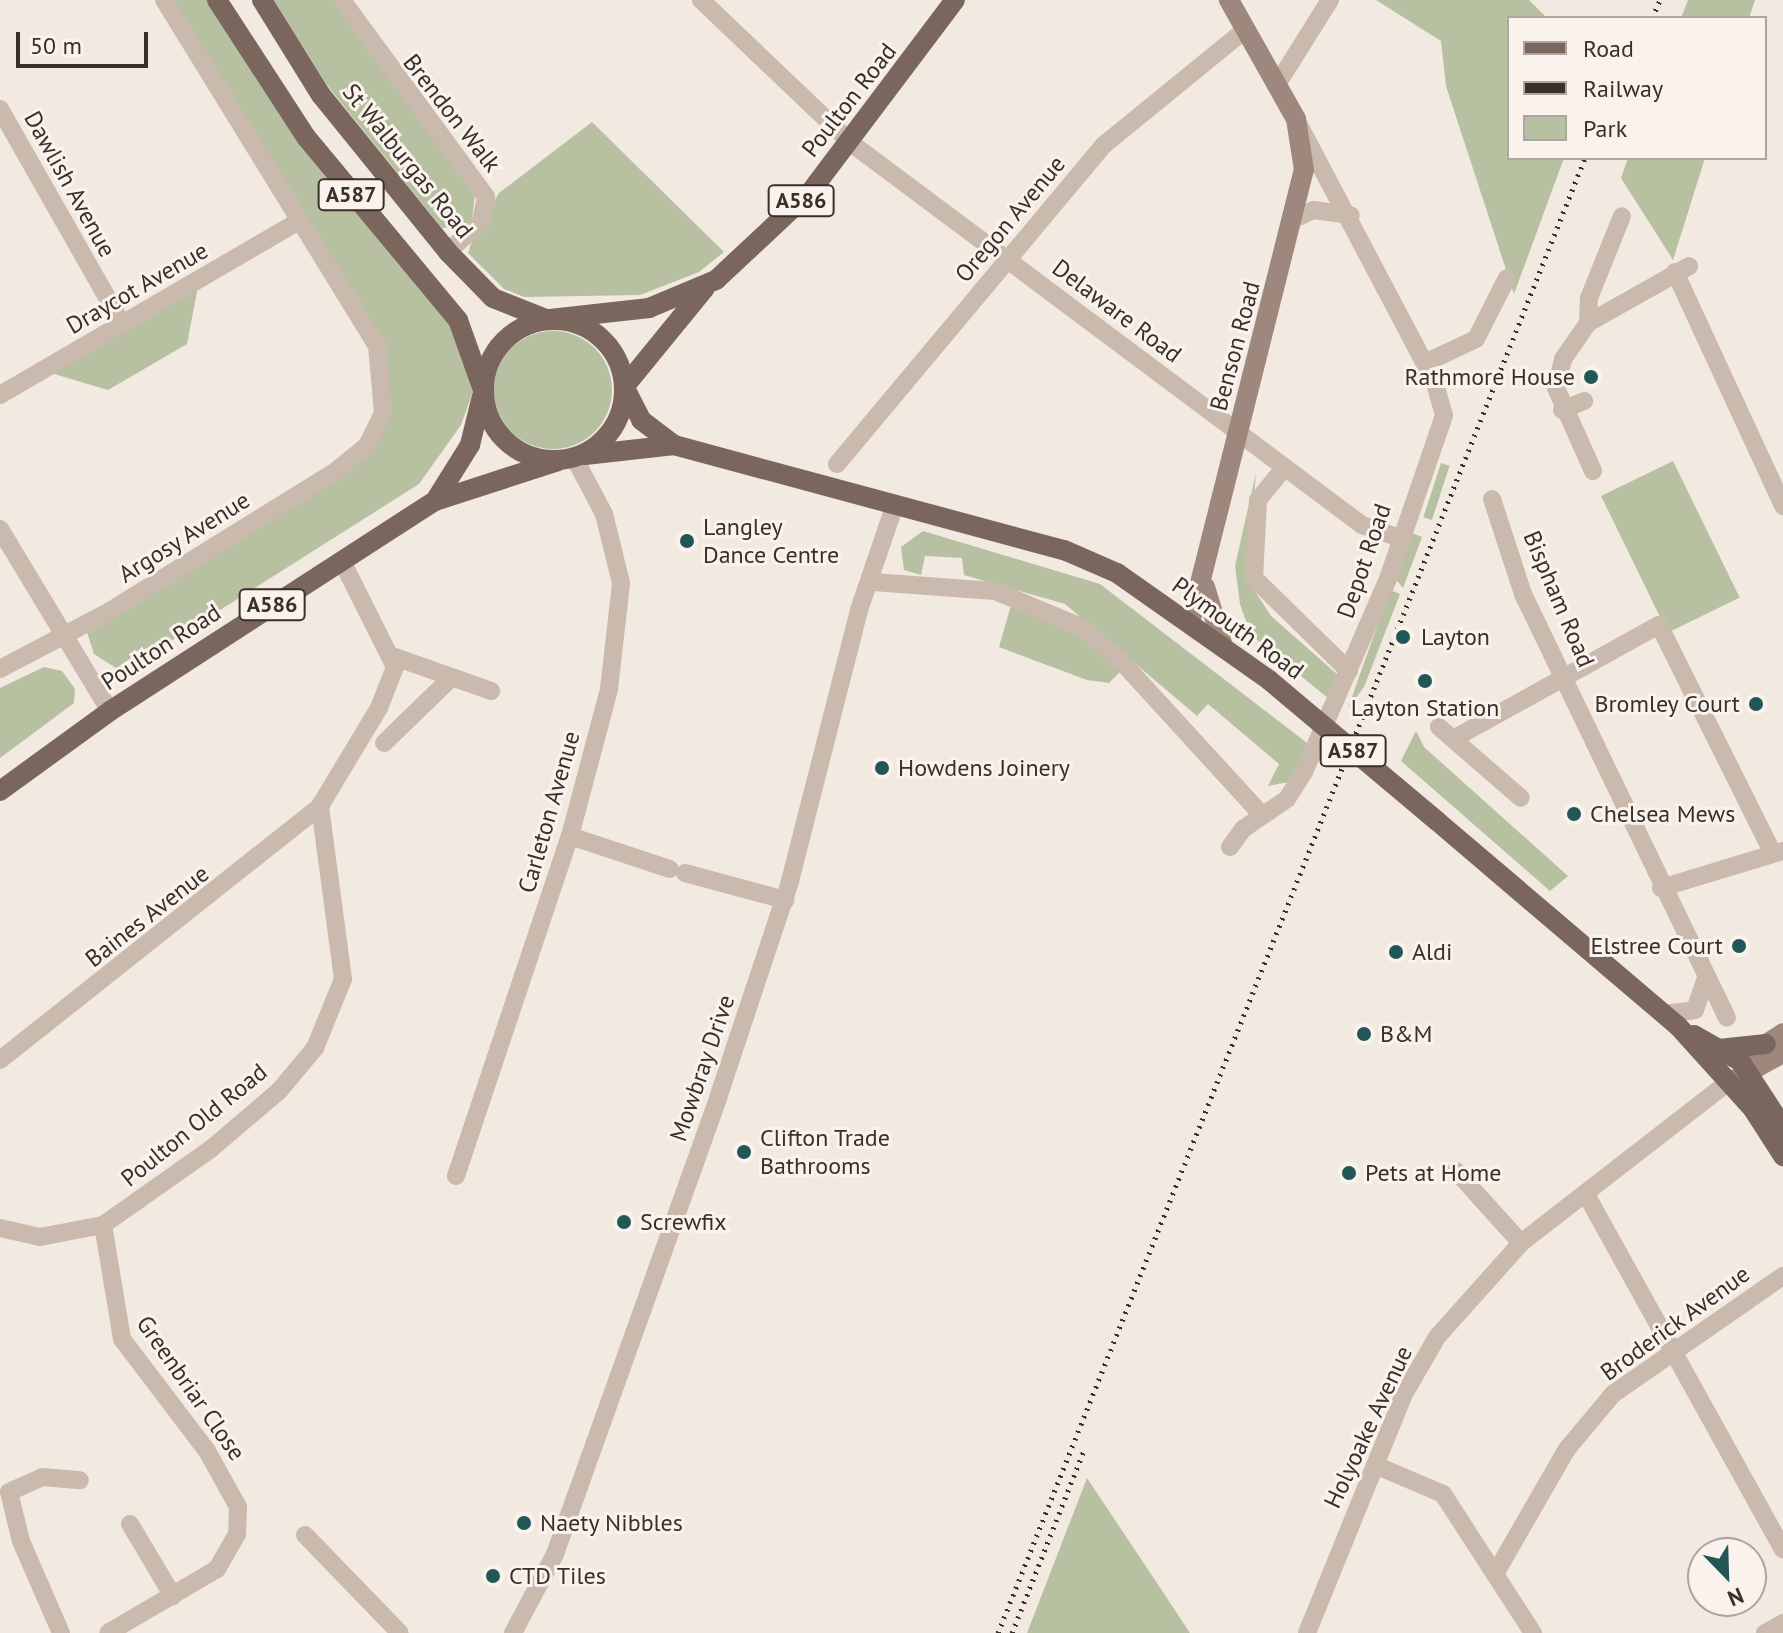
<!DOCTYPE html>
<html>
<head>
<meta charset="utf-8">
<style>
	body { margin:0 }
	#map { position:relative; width:1783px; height:1633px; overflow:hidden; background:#f2e9e0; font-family:"PT Sans",sans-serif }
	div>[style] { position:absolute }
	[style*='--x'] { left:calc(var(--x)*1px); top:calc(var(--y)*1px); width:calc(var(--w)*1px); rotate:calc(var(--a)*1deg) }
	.green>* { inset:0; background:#b7c1a1; transform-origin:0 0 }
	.round { border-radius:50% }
	.minor>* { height:18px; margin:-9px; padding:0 9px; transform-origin:9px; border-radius:9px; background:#cab9ad }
	.secondary>* { height:20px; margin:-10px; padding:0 10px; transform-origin:10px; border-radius:10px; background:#9e887e }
	.primary>* { height:20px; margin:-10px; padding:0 10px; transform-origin:10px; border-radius:10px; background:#7a665d }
	.primary>.ring { margin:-10px; padding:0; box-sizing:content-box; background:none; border:20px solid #7a665d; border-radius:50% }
	.rail>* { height:5px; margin-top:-2.5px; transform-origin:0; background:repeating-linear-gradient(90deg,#392f2b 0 2px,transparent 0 8px) }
	.primary-bridge>* { height:20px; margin:-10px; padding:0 10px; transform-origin:10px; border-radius:10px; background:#7a665d }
	.dots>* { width:22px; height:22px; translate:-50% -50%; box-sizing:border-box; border:4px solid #faf3ed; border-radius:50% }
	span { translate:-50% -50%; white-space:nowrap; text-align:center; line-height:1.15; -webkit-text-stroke:6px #faf3ed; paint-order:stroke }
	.shield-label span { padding:2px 6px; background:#faf3ed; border:2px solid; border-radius:6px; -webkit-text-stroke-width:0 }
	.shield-label { font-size:22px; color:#392f2b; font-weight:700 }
	.street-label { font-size:24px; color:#392f2b }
	.poi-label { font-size:24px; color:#392f2b }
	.right { translate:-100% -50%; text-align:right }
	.left { translate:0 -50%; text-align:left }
	.legend { position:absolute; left:1507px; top:16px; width:260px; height:144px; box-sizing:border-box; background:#faf3ed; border:2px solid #ada59f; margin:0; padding:10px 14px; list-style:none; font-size:24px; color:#392f2b }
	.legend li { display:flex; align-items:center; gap:16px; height:40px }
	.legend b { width:40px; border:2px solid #ada59f }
	.north { position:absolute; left:1687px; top:1537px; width:80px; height:80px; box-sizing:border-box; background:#faf3ed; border:2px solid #ada59f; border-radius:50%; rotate:157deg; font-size:22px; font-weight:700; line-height:32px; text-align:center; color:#392f2b }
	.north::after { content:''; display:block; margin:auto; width:28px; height:36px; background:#225758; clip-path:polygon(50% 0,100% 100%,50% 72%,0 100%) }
	.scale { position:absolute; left:16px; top:32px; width:132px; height:36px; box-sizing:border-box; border:4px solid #392f2b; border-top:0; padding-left:10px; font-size:24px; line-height:28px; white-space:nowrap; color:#392f2b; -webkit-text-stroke:6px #faf3ed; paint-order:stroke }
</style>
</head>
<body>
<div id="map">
	<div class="green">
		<div style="clip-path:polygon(165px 0,217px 0,250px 55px,452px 312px,476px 383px,461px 425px,419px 484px,122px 672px,94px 654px,85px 626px,372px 437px,382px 358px)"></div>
		<div style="clip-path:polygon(274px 0,342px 0,475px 196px,471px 226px,442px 228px,326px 84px)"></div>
		<div style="clip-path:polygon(1376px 0,1529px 0,1547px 18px,1509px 18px,1509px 158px,1564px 158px,1514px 294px,1446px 86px,1441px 41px)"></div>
		<div style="clip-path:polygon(1688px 0,1755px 0,1749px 18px,1681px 18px)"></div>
		<div style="clip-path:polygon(592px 122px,724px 252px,699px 272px,640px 295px,524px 297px,504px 289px,468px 253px,472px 241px,499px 193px)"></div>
		<div style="clip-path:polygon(1628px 158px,1705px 158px,1673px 260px,1621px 178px)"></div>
		<div style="clip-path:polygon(198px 286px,187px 344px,108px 390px,51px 373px)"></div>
		<div class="round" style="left:494px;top:331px;width:118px;height:118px"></div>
		<div style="left:1673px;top:461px;width:152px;height:80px;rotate:64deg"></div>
		<div style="left:1441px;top:463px;width:9px;height:57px;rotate:18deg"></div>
		<div style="clip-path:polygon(1256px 473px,1247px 579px,1271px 616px,1338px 675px,1329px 699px,1251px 635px,1240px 604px,1235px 566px)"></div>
		<div style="clip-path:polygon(923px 531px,1100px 584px,1311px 746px,1289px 782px,1268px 786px,1279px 764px,1208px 704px,1197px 716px,1065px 604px,964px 575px,962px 558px,925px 556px,921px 575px,904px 570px,901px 547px)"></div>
		<div style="clip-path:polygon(1412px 533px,1422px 537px,1403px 588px,1395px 578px)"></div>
		<div style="clip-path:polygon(1390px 590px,1400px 594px,1364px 687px,1348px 708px)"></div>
		<div style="clip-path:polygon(1012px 602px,1075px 630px,1120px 672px,1109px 683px,1087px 680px,999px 647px)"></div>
		<div style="clip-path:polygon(44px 667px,62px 671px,75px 689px,74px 703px,0 758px,0 688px)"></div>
		<div style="clip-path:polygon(1416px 731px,1424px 747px,1568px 876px,1550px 891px,1401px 761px)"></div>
		<div style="clip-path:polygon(1087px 1478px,1151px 1574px,1190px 1633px,1027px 1633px)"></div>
	</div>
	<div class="minor">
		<div style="--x:342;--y:0;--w:244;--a:53.8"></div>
		<div style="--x:486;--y:197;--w:25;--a:102"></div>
		<div style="--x:481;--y:221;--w:45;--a:136.8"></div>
		<div style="--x:701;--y:0;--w:207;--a:43.6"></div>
		<div style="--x:851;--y:143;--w:638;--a:36.78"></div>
		<div style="--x:1362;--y:525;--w:37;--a:19"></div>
		<div style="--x:1276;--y:86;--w:102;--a:-57.9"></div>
		<div style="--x:0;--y:109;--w:247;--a:60.4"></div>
		<div style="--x:1298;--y:217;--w:17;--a:-24"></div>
		<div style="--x:1314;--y:210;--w:37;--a:8"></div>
		<div style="--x:1675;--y:272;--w:258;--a:65.2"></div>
		<div style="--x:1588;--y:323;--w:25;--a:-88"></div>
		<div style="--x:1589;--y:298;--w:88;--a:-68.1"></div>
		<div style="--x:1425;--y:363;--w:56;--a:-25.2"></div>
		<div style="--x:1476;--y:339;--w:68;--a:-63.1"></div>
		<div style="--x:0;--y:395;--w:344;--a:-30.2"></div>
		<div style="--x:1562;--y:410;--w:24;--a:-22"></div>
		<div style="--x:837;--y:464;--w:417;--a:-50.1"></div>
		<div style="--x:1105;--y:144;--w:181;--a:-39.2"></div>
		<div style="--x:1284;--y:468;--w:41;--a:129.1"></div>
		<div style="--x:1258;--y:500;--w:78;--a:92.9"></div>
		<div style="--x:1254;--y:578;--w:133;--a:44.4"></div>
		<div style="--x:1593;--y:471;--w:91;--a:-114"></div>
		<div style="--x:1556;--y:388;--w:30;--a:-76"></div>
		<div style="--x:1563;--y:359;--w:44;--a:-55.2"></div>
		<div style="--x:1588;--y:323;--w:116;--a:-29.4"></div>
		<div style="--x:1492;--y:499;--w:100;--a:71.9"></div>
		<div style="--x:1523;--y:594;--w:470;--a:64.3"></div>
		<div style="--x:0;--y:529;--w:213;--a:58.9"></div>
		<div style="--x:873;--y:582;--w:122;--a:4.2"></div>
		<div style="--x:995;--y:591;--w:93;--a:22.7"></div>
		<div style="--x:1081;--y:627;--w:51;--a:40.2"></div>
		<div style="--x:1120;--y:660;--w:210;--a:47.5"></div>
		<div style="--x:395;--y:657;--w:102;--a:19.5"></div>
		<div style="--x:0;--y:669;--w:124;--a:-27.8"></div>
		<div style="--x:110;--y:611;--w:267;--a:-31.8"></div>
		<div style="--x:337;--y:470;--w:38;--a:-39"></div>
		<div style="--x:367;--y:446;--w:37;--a:-64"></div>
		<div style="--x:383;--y:413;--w:67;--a:-95.1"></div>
		<div style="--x:377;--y:346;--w:406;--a:-121.6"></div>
		<div style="--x:1439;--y:727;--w:108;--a:40.9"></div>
		<div style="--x:1453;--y:739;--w:235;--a:-29"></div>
		<div style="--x:1659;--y:625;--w:254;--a:63.5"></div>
		<div style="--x:384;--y:743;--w:93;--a:-44.1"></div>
		<div style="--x:570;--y:836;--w:105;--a:18.3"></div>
		<div style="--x:1230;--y:847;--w:22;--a:-54"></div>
		<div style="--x:1243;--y:829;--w:53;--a:-34.3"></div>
		<div style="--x:1287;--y:799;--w:32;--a:-58"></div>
		<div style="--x:1304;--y:772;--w:210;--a:-66.5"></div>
		<div style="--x:1388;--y:579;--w:173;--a:-71.1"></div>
		<div style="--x:1444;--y:415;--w:33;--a:-106"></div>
		<div style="--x:1435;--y:383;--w:292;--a:-117.8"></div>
		<div style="--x:685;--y:873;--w:104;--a:15.1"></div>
		<div style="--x:1661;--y:888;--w:127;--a:-16.9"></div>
		<div style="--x:1663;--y:1014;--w:32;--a:-7"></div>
		<div style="--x:1695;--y:1010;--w:34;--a:-71"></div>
		<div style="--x:0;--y:1060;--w:409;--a:-38.4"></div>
		<div style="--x:320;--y:806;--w:114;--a:-59"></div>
		<div style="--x:379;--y:708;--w:44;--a:-68.7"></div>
		<div style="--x:395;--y:667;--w:119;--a:-116.6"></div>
		<div style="--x:1456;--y:1171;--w:97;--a:47.9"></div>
		<div style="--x:456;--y:1176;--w:359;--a:-71.5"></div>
		<div style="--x:570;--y:836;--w:152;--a:-75.1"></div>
		<div style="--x:609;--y:689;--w:107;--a:-83.5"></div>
		<div style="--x:621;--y:583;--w:71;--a:-103.8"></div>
		<div style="--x:604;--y:514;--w:62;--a:-117.8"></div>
		<div style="--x:1587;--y:1196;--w:404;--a:61"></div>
		<div style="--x:103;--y:1225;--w:116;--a:80.5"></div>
		<div style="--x:122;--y:1339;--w:141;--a:52.8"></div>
		<div style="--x:207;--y:1451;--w:64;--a:61"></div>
		<div style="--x:238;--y:1507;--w:27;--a:92"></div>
		<div style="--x:237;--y:1534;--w:40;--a:119.7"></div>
		<div style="--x:217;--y:1569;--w:126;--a:149.6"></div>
		<div style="--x:0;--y:1228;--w:41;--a:12.7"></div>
		<div style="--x:40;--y:1237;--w:64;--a:-10.8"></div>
		<div style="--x:103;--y:1225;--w:133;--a:-35.2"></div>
		<div style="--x:212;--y:1148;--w:88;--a:-40.4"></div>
		<div style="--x:279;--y:1091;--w:56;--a:-50.1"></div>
		<div style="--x:315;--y:1048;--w:74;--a:-67.9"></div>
		<div style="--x:343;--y:979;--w:175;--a:-97.6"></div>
		<div style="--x:1375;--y:1465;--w:74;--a:23.1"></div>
		<div style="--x:1443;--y:1494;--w:166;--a:57.1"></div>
		<div style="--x:130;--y:1524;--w:84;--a:59.2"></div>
		<div style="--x:305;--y:1535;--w:136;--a:45.9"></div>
		<div style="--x:1495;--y:1574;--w:144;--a:-60.1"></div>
		<div style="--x:1567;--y:1449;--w:72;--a:-50.1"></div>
		<div style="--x:1613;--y:1394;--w:207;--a:-34.8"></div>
		<div style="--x:61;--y:1633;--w:100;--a:-113.5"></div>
		<div style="--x:21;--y:1541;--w:50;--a:-103.8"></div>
		<div style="--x:9;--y:1492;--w:36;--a:-24"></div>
		<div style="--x:42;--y:1477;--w:38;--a:5"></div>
		<div style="--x:513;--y:1633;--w:89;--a:-62"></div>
		<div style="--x:555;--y:1554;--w:484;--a:-70.3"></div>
		<div style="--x:718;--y:1098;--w:229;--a:-71.6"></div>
		<div style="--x:790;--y:881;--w:280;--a:-75.7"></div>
		<div style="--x:859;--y:610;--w:112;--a:-71.2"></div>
		<div style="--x:1307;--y:1633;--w:258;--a:-67.9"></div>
		<div style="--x:1404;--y:1394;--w:66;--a:-59.9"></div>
		<div style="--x:1437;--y:1337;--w:126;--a:-48.2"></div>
		<div style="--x:1521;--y:1243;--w:264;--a:-37.8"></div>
		<div style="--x:1765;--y:1633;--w:21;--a:-29"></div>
	</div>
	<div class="secondary">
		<div style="--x:1205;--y:587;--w:59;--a:73.1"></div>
		<div style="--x:1190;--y:623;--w:467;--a:-75.9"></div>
		<div style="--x:1304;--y:170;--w:52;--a:-98.9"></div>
		<div style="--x:1296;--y:119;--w:137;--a:-119.4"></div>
		<div style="--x:1751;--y:1054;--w:38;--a:-33"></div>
		<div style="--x:1734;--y:1080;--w:56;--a:-28.9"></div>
	</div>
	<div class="primary">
		<div style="--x:217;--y:0;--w:163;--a:57"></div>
		<div style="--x:306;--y:137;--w:238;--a:50.3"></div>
		<div style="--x:458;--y:320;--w:71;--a:70.3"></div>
		<div style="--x:262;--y:0;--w:112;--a:58.2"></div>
		<div style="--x:321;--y:95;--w:202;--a:51"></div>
		<div style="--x:448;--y:252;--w:64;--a:45.6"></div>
		<div style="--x:493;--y:298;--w:57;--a:21.6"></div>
		<div style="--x:550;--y:319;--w:100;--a:-6.3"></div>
		<div style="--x:649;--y:308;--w:73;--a:-22.7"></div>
		<div style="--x:716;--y:280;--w:130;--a:-43.1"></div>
		<div style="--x:811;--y:191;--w:239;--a:-53"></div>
		<div class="ring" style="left:484px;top:320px;width:120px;height:120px"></div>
		<div style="--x:625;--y:386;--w:127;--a:-50.8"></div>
		<div style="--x:625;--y:388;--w:36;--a:63"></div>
		<div style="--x:641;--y:420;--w:41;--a:37.1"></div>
		<div style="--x:585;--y:455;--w:90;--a:-6.4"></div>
		<div style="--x:674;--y:445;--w:404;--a:15.1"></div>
		<div style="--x:1064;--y:550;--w:58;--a:23.5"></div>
		<div style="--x:1117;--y:573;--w:186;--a:35.1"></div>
		<div style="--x:435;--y:501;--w:66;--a:-58"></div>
		<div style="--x:470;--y:445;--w:50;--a:-76.2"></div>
		<div style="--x:0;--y:791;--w:136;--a:-36"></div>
		<div style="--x:110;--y:711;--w:387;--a:-32.9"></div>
		<div style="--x:435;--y:501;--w:129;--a:-18"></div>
		<div style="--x:1437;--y:821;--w:316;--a:40.4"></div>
		<div style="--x:1678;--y:1026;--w:112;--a:47.9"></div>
		<div style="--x:1753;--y:1109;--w:56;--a:57.4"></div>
		<div style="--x:1694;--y:1035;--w:53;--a:29.5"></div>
		<div style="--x:1740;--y:1061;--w:79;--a:56.9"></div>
		<div style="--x:1719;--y:1049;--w:47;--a:-6.1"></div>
	</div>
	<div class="rail">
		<div style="--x:1652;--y:18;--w:20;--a:-66"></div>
		<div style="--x:998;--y:1633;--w:1588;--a:-68.3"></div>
		<div style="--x:1012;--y:1633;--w:199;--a:-68.5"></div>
	</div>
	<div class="primary-bridge">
		<div style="--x:1269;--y:680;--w:219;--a:40"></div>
	</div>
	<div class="dots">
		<div style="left:1591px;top:377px;background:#225758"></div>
		<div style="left:687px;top:541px;background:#225758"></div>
		<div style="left:1403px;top:637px;background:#225758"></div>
		<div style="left:1425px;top:681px;background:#225758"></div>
		<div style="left:1756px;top:704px;background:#225758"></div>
		<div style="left:882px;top:768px;background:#225758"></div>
		<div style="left:1574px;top:814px;background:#225758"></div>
		<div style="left:1739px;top:946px;background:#225758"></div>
		<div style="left:1396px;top:952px;background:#225758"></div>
		<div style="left:1364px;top:1034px;background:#225758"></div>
		<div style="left:744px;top:1152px;background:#225758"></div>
		<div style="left:1349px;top:1173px;background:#225758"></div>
		<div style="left:624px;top:1222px;background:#225758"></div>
		<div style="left:524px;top:1523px;background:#225758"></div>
		<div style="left:493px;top:1576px;background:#225758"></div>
	</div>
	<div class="shield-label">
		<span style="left:351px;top:195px">A587</span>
		<span style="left:801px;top:201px">A586</span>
		<span style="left:272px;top:605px">A586</span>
		<span style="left:1353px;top:751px">A587</span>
	</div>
	<div class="street-label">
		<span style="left:849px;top:100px;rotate:-52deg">Poulton Road</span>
		<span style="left:452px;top:113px;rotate:52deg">Brendon Walk</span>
		<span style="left:408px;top:161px;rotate:51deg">St Walburgas Road</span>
		<span style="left:70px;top:184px;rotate:61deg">Dawlish Avenue</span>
		<span style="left:1010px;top:219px;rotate:-50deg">Oregon Avenue</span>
		<span style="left:137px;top:288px;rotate:-30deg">Draycot Avenue</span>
		<span style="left:1117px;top:311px;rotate:37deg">Delaware Road</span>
		<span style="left:1235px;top:346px;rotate:-75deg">Benson Road</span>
		<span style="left:184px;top:537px;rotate:-32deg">Argosy Avenue</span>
		<span style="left:1364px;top:561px;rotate:-71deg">Depot Road</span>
		<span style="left:1559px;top:599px;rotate:67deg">Bispham Road</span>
		<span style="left:1238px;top:628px;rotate:36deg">Plymouth Road</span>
		<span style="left:161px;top:647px;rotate:-33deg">Poulton Road</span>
		<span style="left:549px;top:812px;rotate:-74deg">Carleton Avenue</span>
		<span style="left:147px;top:916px;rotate:-38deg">Baines Avenue</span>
		<span style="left:702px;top:1068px;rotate:-71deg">Mowbray Drive</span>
		<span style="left:194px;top:1125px;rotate:-39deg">Poulton Old Road</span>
		<span style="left:1675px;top:1323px;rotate:-36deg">Broderick Avenue</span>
		<span style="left:191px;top:1388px;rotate:55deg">Greenbriar Close</span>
		<span style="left:1368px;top:1427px;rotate:-65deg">Holyoake Avenue</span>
	</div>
	<div class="poi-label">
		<span class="right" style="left:1575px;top:377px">Rathmore House</span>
		<span class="left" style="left:703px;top:541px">Langley<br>Dance Centre</span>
		<span class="left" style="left:1421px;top:637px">Layton</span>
		<span class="right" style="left:1740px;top:704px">Bromley Court</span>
		<span style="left:1425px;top:708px">Layton Station</span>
		<span class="left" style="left:898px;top:768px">Howdens Joinery</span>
		<span class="left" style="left:1590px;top:814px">Chelsea Mews</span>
		<span class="right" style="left:1723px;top:946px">Elstree Court</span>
		<span class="left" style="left:1412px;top:952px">Aldi</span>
		<span class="left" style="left:1380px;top:1034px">B&amp;M</span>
		<span class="left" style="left:760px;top:1152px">Clifton Trade<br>Bathrooms</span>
		<span class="left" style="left:1365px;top:1173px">Pets at Home</span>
		<span class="left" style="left:640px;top:1222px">Screwfix</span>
		<span class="left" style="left:540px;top:1523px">Naety Nibbles</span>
		<span class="left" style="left:509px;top:1576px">CTD Tiles</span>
	</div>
	<ul class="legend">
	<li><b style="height:10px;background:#7a665d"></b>Road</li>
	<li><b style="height:10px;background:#392f2b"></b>Railway</li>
	<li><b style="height:22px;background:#b7c1a1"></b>Park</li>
	</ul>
	<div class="north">N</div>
	<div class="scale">50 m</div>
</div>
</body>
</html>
